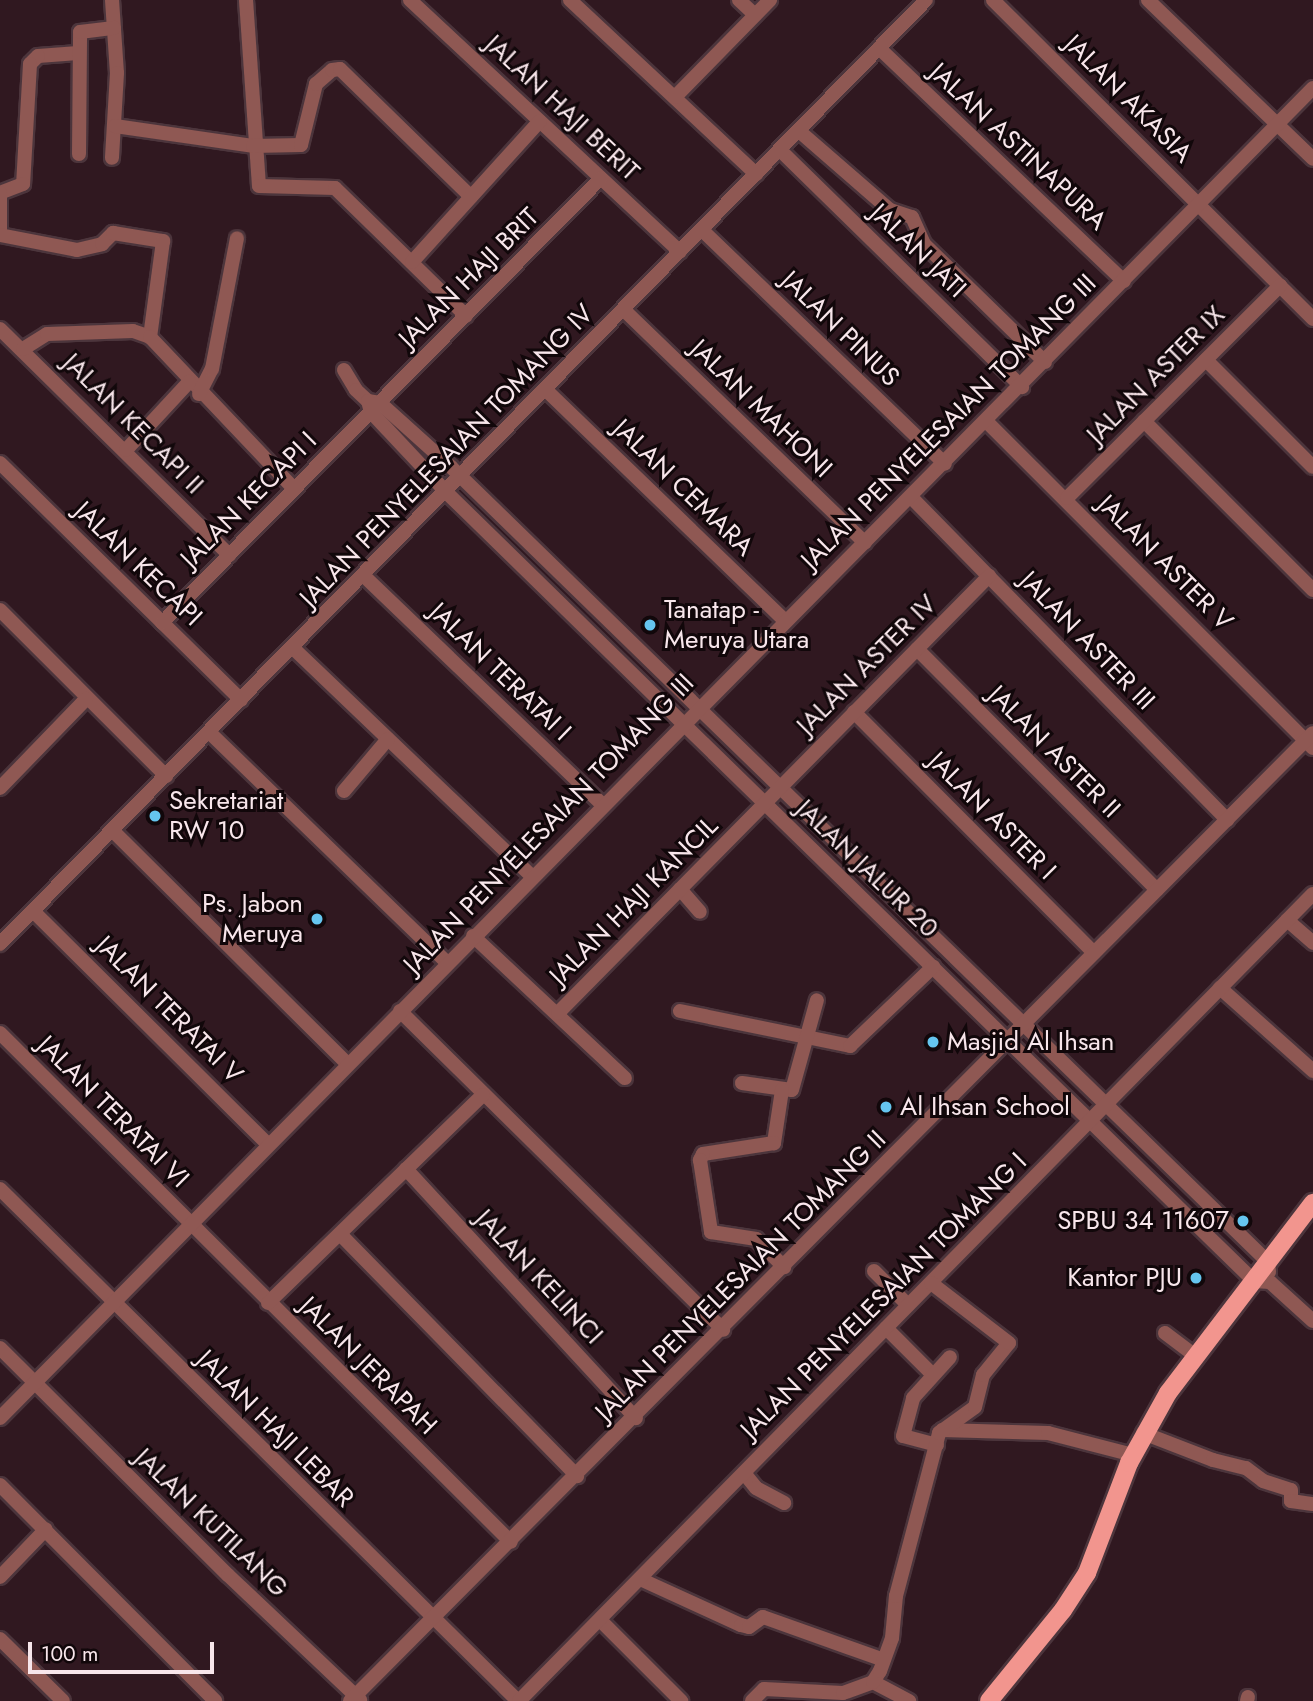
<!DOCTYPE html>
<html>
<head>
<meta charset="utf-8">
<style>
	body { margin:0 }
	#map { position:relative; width:1313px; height:1701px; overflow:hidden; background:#301820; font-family:Jost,sans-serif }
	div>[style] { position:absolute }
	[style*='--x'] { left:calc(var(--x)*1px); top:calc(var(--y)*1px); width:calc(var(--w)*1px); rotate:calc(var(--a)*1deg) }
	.roads { filter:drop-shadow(2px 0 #4c353c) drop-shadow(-2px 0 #4c353c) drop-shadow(0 2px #4c353c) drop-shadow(0 -2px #4c353c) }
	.minor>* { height:14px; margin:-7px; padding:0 7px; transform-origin:7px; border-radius:7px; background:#8f5853 }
	.major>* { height:18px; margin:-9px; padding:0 9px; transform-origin:9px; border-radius:9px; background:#f2958e }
	.dots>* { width:19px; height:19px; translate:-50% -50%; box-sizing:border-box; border:4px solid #11070a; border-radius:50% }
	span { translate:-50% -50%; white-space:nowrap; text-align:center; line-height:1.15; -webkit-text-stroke:6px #11070a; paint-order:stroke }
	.street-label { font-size:26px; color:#f8e6eb }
	.poi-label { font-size:26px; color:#f8e6eb }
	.left { translate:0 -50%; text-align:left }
	.right { translate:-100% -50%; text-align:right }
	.scale { position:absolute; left:28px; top:1642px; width:186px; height:32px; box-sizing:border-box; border:4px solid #f8e6eb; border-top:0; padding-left:9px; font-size:21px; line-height:24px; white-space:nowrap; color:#f8e6eb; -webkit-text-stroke:5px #11070a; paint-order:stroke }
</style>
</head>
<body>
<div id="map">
	<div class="roads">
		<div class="minor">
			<div style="--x:112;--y:0;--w:73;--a:86.1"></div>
			<div style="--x:117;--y:73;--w:85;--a:93.4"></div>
			<div style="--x:246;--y:0;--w:186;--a:86"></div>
			<div style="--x:259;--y:186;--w:76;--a:1.5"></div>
			<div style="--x:335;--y:188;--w:183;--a:44.3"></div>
			<div style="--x:410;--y:0;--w:369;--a:43"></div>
			<div style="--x:570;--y:0;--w:255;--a:43.1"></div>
			<div style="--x:739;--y:0;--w:22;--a:43"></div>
			<div style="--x:993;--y:0;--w:452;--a:44.9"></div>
			<div style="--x:1148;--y:0;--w:229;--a:43.9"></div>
			<div style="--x:879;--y:48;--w:338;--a:43.6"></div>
			<div style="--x:78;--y:53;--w:40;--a:175.7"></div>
			<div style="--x:38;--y:56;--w:11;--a:135"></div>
			<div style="--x:30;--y:64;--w:120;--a:93.3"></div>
			<div style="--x:23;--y:184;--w:25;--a:159"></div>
			<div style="--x:0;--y:193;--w:42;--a:90"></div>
			<div style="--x:0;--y:235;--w:78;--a:11"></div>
			<div style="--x:77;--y:250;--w:26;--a:-13"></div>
			<div style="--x:102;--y:244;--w:16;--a:-45"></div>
			<div style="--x:113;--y:233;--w:51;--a:9.1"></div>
			<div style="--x:163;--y:241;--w:97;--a:97.7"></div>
			<div style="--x:675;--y:97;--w:136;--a:-45.6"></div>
			<div style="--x:115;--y:126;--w:139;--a:8.2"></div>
			<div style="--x:253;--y:146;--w:48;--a:-1.2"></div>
			<div style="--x:301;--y:145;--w:63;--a:-76.2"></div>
			<div style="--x:316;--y:84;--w:21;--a:-41"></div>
			<div style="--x:332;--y:70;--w:8;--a:-7"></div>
			<div style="--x:340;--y:69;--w:183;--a:44.3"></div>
			<div style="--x:799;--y:131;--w:121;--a:41"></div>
			<div style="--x:890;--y:210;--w:23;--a:18"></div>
			<div style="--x:912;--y:217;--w:30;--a:66"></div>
			<div style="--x:924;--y:244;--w:169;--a:44.3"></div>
			<div style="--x:780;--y:150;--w:339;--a:44.4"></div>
			<div style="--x:79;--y:154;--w:122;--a:-89.5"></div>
			<div style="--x:80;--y:32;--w:34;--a:-7"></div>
			<div style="--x:702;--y:230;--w:337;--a:43.9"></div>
			<div style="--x:412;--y:262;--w:190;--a:-47.8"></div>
			<div style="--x:624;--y:310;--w:335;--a:44"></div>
			<div style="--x:0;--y:329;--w:322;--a:44.6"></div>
			<div style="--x:23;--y:349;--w:28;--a:-32"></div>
			<div style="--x:47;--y:334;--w:86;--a:-2"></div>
			<div style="--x:133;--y:331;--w:18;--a:19"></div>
			<div style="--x:150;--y:337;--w:209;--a:46.5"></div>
			<div style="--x:1206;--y:360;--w:151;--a:45"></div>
			<div style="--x:344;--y:370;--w:23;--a:59"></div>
			<div style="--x:356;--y:390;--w:16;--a:43"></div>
			<div style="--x:368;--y:401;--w:12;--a:9"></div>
			<div style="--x:380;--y:403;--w:96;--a:42"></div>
			<div style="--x:451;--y:467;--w:1140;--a:44.22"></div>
			<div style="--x:1268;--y:1262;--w:10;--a:84"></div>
			<div style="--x:546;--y:390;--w:332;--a:44"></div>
			<div style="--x:199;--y:394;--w:28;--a:-63"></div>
			<div style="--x:212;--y:369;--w:133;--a:-79.2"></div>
			<div style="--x:368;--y:401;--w:11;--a:75"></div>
			<div style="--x:371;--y:412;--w:110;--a:46.8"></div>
			<div style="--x:446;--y:492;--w:1129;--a:44.32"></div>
			<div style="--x:1254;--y:1281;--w:16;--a:4"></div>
			<div style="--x:1270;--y:1282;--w:58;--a:42.2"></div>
			<div style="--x:1144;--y:421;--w:239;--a:45"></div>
			<div style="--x:987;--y:422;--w:461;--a:45"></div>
			<div style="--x:126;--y:450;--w:93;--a:-47.2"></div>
			<div style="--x:0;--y:463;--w:338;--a:44.5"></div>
			<div style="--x:911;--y:497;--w:452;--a:45.6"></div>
			<div style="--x:1067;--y:498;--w:301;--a:-44.9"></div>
			<div style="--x:364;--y:576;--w:330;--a:43.8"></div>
			<div style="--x:0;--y:610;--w:235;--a:45"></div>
			<div style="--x:162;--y:623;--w:625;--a:-45.39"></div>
			<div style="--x:293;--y:648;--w:330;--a:43.7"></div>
			<div style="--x:917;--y:649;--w:340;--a:45.1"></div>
			<div style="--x:854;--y:712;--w:340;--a:45.1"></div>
			<div style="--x:209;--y:732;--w:332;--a:44.1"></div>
			<div style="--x:0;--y:788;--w:124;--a:-46"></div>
			<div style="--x:344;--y:791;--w:68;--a:-49.8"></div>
			<div style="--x:112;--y:830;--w:332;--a:44.8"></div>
			<div style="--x:680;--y:889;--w:30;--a:49"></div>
			<div style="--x:33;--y:911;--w:332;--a:44.8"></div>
			<div style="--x:1287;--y:920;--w:35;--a:41"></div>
			<div style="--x:473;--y:936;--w:208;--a:43.1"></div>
			<div style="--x:0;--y:944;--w:1322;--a:-45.55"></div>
			<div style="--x:1220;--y:988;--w:125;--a:41.7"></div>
			<div style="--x:400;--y:1011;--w:454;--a:44.6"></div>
			<div style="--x:680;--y:1011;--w:174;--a:11.6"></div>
			<div style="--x:850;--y:1046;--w:115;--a:-43.6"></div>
			<div style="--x:558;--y:1013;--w:614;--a:-45.4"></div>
			<div style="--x:0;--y:1033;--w:721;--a:44.89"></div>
			<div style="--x:742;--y:1083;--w:50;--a:8"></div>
			<div style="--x:792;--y:1090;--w:93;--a:-74.5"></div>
			<div style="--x:782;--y:1090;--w:54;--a:98.6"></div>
			<div style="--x:774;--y:1143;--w:72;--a:171.2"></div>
			<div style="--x:703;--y:1154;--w:7;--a:117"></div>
			<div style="--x:700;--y:1160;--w:73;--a:81.3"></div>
			<div style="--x:711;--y:1232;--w:46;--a:8.8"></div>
			<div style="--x:756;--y:1239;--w:40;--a:45"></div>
			<div style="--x:406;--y:1169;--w:339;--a:47.3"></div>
			<div style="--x:0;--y:1189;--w:728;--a:44.67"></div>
			<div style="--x:340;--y:1234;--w:339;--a:45.6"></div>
			<div style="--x:874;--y:1271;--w:48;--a:45"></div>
			<div style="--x:268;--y:1303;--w:299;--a:-44.1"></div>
			<div style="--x:886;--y:1328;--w:66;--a:45"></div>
			<div style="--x:1165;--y:1333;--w:39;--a:37"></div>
			<div style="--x:0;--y:1348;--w:322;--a:44.9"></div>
			<div style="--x:228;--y:1575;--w:182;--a:43.4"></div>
			<div style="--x:0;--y:1418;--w:1869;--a:-45.37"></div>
			<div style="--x:942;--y:1430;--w:106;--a:1.6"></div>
			<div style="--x:1048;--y:1433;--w:88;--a:14.5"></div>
			<div style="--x:1143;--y:1433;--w:75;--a:21.1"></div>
			<div style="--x:1213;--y:1460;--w:34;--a:14"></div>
			<div style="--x:1246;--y:1468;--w:21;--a:37"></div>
			<div style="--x:1263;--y:1481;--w:29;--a:18"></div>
			<div style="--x:1291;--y:1490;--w:11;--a:90"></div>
			<div style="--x:1291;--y:1501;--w:22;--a:8"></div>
			<div style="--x:937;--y:1445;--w:35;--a:-165"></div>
			<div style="--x:903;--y:1436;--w:39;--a:-75"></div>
			<div style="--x:913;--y:1398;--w:55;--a:-47.9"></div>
			<div style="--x:744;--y:1473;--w:19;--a:51"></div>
			<div style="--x:756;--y:1488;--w:32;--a:28"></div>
			<div style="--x:0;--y:1485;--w:305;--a:45.1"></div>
			<div style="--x:0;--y:1577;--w:66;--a:-46.2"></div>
			<div style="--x:640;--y:1579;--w:111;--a:24.5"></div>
			<div style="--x:741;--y:1625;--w:8;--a:14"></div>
			<div style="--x:749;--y:1627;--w:17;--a:-36"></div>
			<div style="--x:763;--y:1617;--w:128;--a:19.6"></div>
			<div style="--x:600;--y:1620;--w:115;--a:45"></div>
			<div style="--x:0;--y:1639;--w:88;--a:44.5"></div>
			<div style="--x:873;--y:1682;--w:41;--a:27.8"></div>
			<div style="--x:350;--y:1701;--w:1365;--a:-45.15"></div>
			<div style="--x:519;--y:1701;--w:1132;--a:-45.47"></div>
			<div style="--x:752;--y:1701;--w:17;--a:-45"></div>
			<div style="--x:764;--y:1689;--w:79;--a:2.9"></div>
			<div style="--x:843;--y:1693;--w:32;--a:-20"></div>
			<div style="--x:873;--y:1682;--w:13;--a:-58"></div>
			<div style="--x:880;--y:1671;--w:35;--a:-70"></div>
			<div style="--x:892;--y:1638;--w:42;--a:-84.6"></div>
			<div style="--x:896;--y:1596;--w:169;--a:-75.2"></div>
			<div style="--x:939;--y:1433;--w:44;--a:-35.8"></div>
			<div style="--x:975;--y:1407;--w:33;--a:-76"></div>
			<div style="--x:983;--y:1375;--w:41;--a:-50.9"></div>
			<div style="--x:1009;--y:1343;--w:98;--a:-142.4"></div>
			<div style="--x:1247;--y:1701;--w:4;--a:-76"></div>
		</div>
		<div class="major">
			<div style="--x:989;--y:1701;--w:117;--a:-50.9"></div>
			<div style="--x:1063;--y:1610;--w:44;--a:-57"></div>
			<div style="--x:1087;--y:1573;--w:118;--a:-69.1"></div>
			<div style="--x:1129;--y:1463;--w:80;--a:-60.9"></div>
			<div style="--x:1168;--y:1393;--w:239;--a:-52.7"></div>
		</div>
	</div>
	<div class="dots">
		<div style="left:650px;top:625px;background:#65c5ef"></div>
		<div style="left:155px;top:816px;background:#65c5ef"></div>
		<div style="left:317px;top:919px;background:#65c5ef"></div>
		<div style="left:933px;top:1042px;background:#65c5ef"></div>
		<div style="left:886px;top:1107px;background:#65c5ef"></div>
		<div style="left:1243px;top:1221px;background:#65c5ef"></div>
		<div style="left:1196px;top:1278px;background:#65c5ef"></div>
	</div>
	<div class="street-label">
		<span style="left:1128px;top:99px;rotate:45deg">JALAN AKASIA</span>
		<span style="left:562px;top:108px;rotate:43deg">JALAN HAJI BERIT</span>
		<span style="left:1018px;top:147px;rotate:43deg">JALAN ASTINAPURA</span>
		<span style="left:918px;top:251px;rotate:44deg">JALAN JATI</span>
		<span style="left:469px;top:278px;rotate:-45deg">JALAN HAJI BRIT</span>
		<span style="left:840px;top:329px;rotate:44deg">JALAN PINUS</span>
		<span style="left:1156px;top:375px;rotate:-45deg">JALAN ASTER IX</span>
		<span style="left:761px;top:409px;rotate:44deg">JALAN MAHONI</span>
		<span style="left:949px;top:422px;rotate:-45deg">JALAN PENYELESAIAN TOMANG III</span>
		<span style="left:133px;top:424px;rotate:45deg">JALAN KECAPI II</span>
		<span style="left:447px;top:456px;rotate:-46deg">JALAN PENYELESAIAN TOMANG IV</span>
		<span style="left:683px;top:488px;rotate:44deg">JALAN CEMARA</span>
		<span style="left:249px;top:500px;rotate:-45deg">JALAN KECAPI I</span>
		<span style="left:1165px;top:563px;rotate:45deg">JALAN ASTER V</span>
		<span style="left:138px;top:564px;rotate:44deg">JALAN KECAPI</span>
		<span style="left:1087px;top:641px;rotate:46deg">JALAN ASTER III</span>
		<span style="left:867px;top:665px;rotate:-45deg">JALAN ASTER IV</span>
		<span style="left:500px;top:672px;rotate:44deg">JALAN TERATAI I</span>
		<span style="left:1054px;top:752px;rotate:45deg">JALAN ASTER II</span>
		<span style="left:992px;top:816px;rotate:45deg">JALAN ASTER I</span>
		<span style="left:549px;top:824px;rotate:-46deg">JALAN PENYELESAIAN TOMANG III</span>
		<span style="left:867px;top:869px;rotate:44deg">JALAN JALUR 20</span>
		<span style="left:634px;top:901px;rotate:-45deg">JALAN HAJI KANCIL</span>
		<span style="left:169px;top:1010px;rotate:45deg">JALAN TERATAI V</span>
		<span style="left:113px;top:1112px;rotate:45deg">JALAN TERATAI VI</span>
		<span style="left:741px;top:1276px;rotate:-45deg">JALAN PENYELESAIAN TOMANG II</span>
		<span style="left:539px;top:1277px;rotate:47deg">JALAN KELINCI</span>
		<span style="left:884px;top:1296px;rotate:-45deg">JALAN PENYELESAIAN TOMANG I</span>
		<span style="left:368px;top:1366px;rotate:45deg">JALAN JERAPAH</span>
		<span style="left:275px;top:1429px;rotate:45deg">JALAN HAJI LEBAR</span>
		<span style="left:211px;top:1523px;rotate:44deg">JALAN KUTILANG</span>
	</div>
	<div class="poi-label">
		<span class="left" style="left:664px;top:625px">Tanatap -<br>Meruya Utara</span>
		<span class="left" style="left:169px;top:816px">Sekretariat<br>RW 10</span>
		<span class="right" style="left:303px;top:919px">Ps. Jabon<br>Meruya</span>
		<span class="left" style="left:947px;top:1042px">Masjid Al Ihsan</span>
		<span class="left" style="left:900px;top:1107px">Al Ihsan School</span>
		<span class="right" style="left:1229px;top:1221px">SPBU 34 11607</span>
		<span class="right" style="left:1182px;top:1278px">Kantor PJU</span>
	</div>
	<div class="scale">100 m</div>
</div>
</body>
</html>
